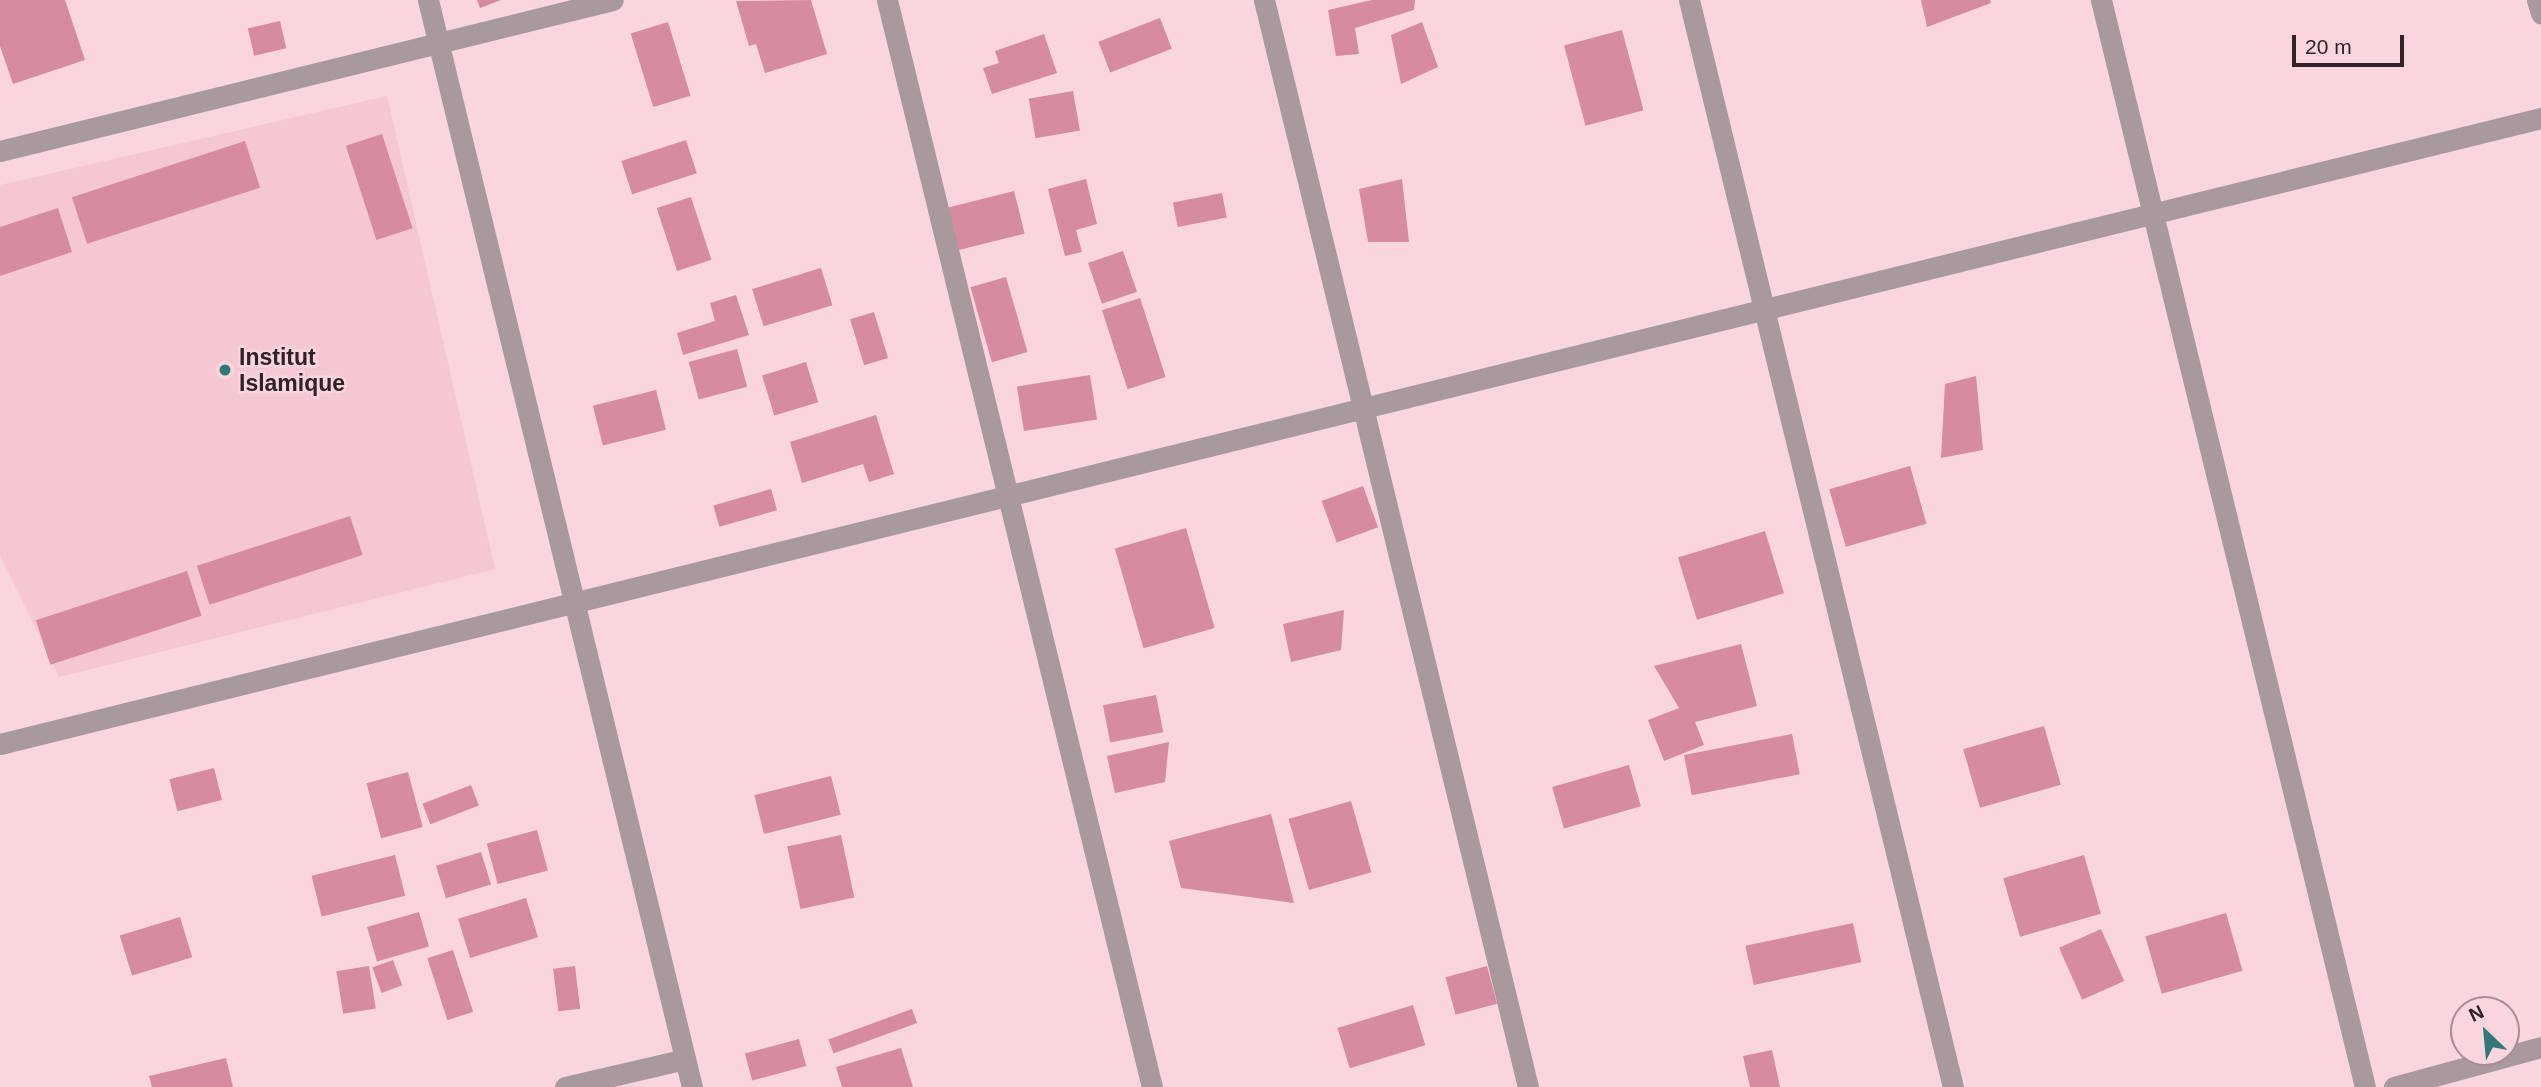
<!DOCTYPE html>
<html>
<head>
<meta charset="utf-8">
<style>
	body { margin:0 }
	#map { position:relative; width:2541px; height:1087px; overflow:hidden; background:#f9d5dd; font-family:Helvetica,sans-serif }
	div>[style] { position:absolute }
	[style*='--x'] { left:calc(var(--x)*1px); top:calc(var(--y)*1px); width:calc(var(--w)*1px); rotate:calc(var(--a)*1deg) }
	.built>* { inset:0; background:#f4c7d2 }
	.building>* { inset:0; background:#d68b9f; transform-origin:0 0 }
	.street>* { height:21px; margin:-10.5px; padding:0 10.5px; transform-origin:10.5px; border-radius:10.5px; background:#a8999c }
	.dots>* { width:19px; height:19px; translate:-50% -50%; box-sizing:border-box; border:4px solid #f9d5dd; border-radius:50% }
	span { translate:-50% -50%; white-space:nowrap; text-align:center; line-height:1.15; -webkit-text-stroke:5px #f9d5dd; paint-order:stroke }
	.poi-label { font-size:23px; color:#302226; font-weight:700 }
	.left { translate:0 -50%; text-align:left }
	.north { position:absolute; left:2450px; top:996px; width:70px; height:70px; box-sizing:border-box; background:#f9d5dd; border:2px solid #a98d94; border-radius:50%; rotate:334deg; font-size:19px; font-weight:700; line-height:28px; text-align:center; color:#302226 }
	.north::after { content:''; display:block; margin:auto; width:24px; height:32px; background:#307977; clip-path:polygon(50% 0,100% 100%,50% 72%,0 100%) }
	.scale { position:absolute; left:2292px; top:35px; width:112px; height:32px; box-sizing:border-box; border:4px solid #302226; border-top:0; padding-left:9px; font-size:21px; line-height:24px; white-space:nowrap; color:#302226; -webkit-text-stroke:5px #f9d5dd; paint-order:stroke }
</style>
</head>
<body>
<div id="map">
	<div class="built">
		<div style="clip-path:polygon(387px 96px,495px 569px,59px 677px,0 555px,0 185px)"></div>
	</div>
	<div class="building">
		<div style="clip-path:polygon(0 0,65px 0,85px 60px,13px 84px,0 46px)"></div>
		<div style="clip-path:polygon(477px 0,501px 0,480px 8px)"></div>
		<div style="clip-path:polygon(811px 0,827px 54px,765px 73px,756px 44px,749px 46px,736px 1px)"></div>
		<div style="clip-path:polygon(1372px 0,1415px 0,1414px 10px,1355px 28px,1359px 54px,1336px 56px,1328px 10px)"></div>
		<div style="clip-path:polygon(1921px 0,1990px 0,1991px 3px,1927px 27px)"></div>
		<div style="left:1160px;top:18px;width:33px;height:66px;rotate:69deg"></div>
		<div style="left:280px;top:21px;width:28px;height:33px;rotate:77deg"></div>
		<div style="left:668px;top:22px;width:77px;height:39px;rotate:73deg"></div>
		<div style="clip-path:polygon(1422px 22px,1438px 67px,1401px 84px,1391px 35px)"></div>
		<div style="left:1622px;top:30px;width:83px;height:60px;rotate:75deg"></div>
		<div style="clip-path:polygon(1044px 34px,1057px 73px,992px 94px,983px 68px,999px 63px,995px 51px)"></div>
		<div style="left:1073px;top:91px;width:40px;height:45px;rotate:80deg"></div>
		<div style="left:382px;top:134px;width:99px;height:38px;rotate:72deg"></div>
		<div style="left:686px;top:140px;width:35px;height:68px;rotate:72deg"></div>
		<div style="left:245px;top:141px;width:49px;height:182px;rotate:72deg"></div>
		<div style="clip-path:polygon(1086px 179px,1097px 224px,1076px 230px,1082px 252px,1065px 256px,1048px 189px)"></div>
		<div style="clip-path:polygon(1402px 179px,1409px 242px,1368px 242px,1359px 189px)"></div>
		<div style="left:1014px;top:191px;width:44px;height:74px;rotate:76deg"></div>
		<div style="left:1222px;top:193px;width:25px;height:50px;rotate:79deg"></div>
		<div style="left:691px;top:197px;width:66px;height:36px;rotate:72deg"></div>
		<div style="clip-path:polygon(58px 208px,72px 252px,0 276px,0 227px)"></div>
		<div style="left:1123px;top:251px;width:43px;height:37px;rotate:71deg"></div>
		<div style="left:821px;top:268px;width:39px;height:72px;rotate:73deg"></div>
		<div style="left:1006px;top:277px;width:78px;height:37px;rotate:74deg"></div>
		<div style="clip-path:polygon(736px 295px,749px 335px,683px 355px,677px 333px,715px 321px,710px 303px)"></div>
		<div style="left:1140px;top:298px;width:83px;height:40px;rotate:72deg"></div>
		<div style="left:874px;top:312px;width:48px;height:25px;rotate:73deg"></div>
		<div style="left:737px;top:349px;width:39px;height:50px;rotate:75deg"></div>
		<div style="left:806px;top:362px;width:42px;height:46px;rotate:73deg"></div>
		<div style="left:1090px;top:375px;width:45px;height:74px;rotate:81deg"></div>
		<div style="clip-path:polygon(1976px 376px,1983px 450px,1941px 458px,1945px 384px)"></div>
		<div style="left:656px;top:390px;width:41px;height:65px;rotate:76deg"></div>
		<div style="clip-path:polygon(876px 415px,894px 474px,869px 482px,863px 464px,802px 483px,790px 442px)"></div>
		<div style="left:1910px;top:466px;width:60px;height:84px;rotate:74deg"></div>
		<div style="left:1363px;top:486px;width:44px;height:44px;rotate:70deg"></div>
		<div style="left:771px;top:489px;width:22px;height:60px;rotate:74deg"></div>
		<div style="left:350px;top:516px;width:41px;height:161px;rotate:72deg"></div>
		<div style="left:1186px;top:528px;width:104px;height:74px;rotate:74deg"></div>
		<div style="left:1765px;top:531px;width:65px;height:91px;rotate:73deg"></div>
		<div style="left:187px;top:571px;width:47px;height:159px;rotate:72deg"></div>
		<div style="clip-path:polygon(1344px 610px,1341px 650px,1291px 662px,1283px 624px)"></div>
		<div style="clip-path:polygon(1741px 644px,1757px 706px,1695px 722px,1704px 745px,1664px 761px,1648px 720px,1679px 708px,1654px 666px)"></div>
		<div style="left:1156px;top:695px;width:38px;height:54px;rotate:79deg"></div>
		<div style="left:2044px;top:726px;width:61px;height:84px;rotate:74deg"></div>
		<div style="left:1792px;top:734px;width:41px;height:110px;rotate:79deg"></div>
		<div style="clip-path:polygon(1169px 742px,1165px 782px,1115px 793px,1107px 756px)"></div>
		<div style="left:1629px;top:765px;width:43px;height:80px;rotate:74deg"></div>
		<div style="left:214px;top:768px;width:33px;height:46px;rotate:76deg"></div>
		<div style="left:408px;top:772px;width:57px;height:43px;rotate:75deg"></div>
		<div style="left:831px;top:776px;width:40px;height:79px;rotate:76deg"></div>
		<div style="left:471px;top:785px;width:22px;height:52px;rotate:69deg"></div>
		<div style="left:1351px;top:801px;width:74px;height:65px;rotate:74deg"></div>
		<div style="clip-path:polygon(1271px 814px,1294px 903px,1181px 888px,1169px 841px)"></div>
		<div style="left:537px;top:830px;width:42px;height:52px;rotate:75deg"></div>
		<div style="left:841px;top:835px;width:64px;height:55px;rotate:78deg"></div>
		<div style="left:481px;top:852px;width:34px;height:47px;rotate:73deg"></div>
		<div style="left:395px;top:855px;width:42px;height:86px;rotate:76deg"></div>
		<div style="left:2084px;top:855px;width:61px;height:84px;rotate:74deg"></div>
		<div style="left:526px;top:898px;width:41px;height:71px;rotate:73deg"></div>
		<div style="left:419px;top:912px;width:36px;height:54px;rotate:74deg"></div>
		<div style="left:2226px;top:913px;width:60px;height:84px;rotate:74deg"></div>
		<div style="left:180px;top:917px;width:42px;height:63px;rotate:73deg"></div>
		<div style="left:1853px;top:923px;width:40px;height:110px;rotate:78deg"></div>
		<div style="left:2101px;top:929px;width:57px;height:46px;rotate:66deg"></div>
		<div style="left:453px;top:950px;width:65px;height:27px;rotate:72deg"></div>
		<div style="left:393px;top:960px;width:27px;height:22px;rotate:70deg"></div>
		<div style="left:369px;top:966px;width:43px;height:33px;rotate:81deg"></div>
		<div style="left:575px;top:966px;width:43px;height:22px;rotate:83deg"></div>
		<div style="left:1487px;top:966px;width:39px;height:43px;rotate:75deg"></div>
		<div style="left:1413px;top:1005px;width:42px;height:79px;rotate:73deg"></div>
		<div style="left:912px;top:1009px;width:15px;height:89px;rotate:70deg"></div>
		<div style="left:799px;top:1039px;width:28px;height:56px;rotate:75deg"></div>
		<div style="clip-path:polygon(901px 1048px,913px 1087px,842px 1087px,836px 1067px)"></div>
		<div style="clip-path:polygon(1772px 1050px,1780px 1087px,1750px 1087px,1743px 1056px)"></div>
		<div style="clip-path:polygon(226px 1058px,233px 1087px,152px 1087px,149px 1076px)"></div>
	</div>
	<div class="street">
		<div style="--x:428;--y:0;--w:1119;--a:76.35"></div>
		<div style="--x:887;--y:0;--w:1119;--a:76.3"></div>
		<div style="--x:1264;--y:0;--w:1119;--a:76.35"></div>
		<div style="--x:1689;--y:0;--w:1119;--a:76.35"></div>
		<div style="--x:2101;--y:0;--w:1119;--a:76.35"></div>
		<div style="--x:2537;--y:0;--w:14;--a:73"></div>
		<div style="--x:0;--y:151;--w:631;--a:-13.84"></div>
		<div style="--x:0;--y:744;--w:2617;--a:-13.84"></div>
		<div style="--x:565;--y:1087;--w:123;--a:-13.1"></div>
		<div style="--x:2394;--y:1087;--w:152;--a:-15.2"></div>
	</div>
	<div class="dots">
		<div style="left:225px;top:370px;background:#307977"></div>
	</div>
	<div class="poi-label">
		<span class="left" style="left:239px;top:370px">Institut<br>Islamique</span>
	</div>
	<div class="north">N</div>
	<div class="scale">20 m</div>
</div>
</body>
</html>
